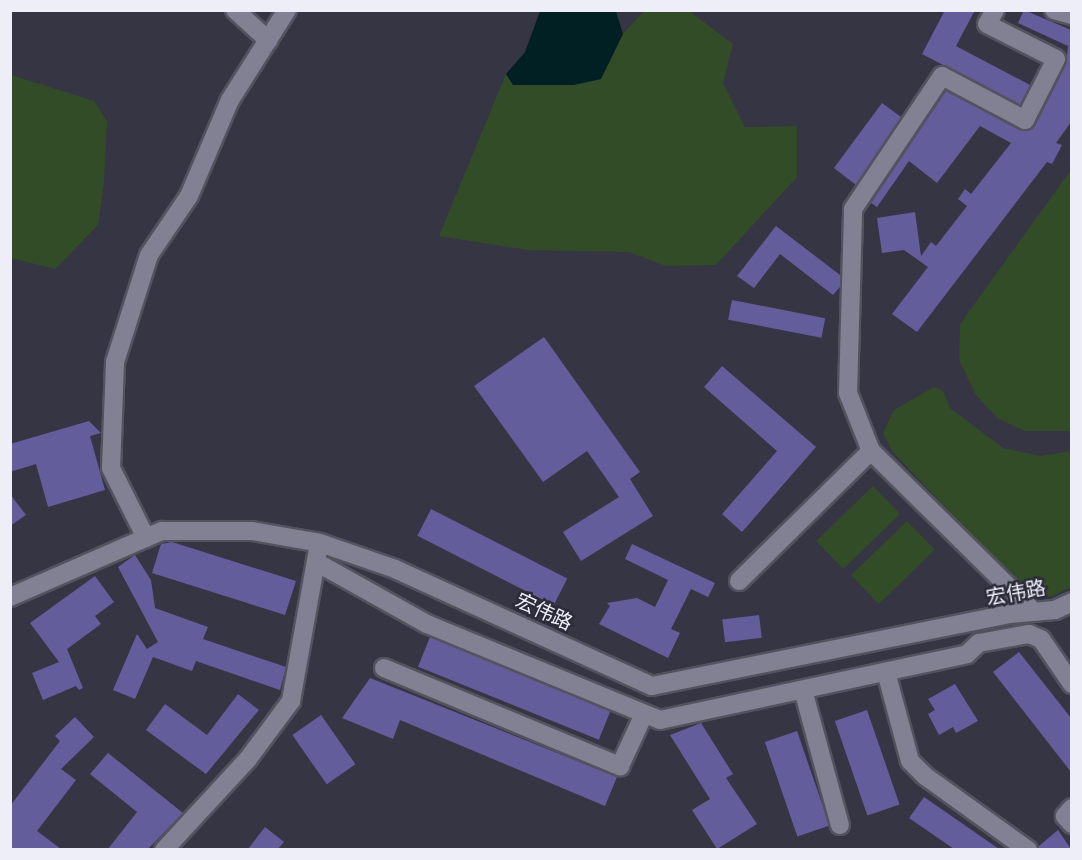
<!DOCTYPE html>
<html>
<head>
<meta charset="utf-8">
<style>
	body { margin:0 }
	#map { position:relative; width:1082px; height:860px; overflow:hidden; background:#363544; font-family:"Times New Roman","Noto Sans SC",serif }
	div>[style] { position:absolute }
	[style*='--x'] { left:calc(var(--x)*1px); top:calc(var(--y)*1px); width:calc(var(--w)*1px); rotate:calc(var(--a)*1deg) }
	.green>* { inset:0; background:#324c28; transform-origin:0 0 }
	.water>* { inset:0; background:#002024 }
	.building>* { inset:0; background:#635d9b; transform-origin:0 0 }
	.roads { filter:drop-shadow(2px 0 #535360) drop-shadow(-2px 0 #535360) drop-shadow(0 2px #535360) drop-shadow(0 -2px #535360) }
	.minor>* { height:18px; margin:-9px; padding:0 9px; transform-origin:9px; border-radius:9px; background:#828193 }
	span { translate:-50% -50%; white-space:nowrap; text-align:center; line-height:1.15; -webkit-text-stroke:5px #2c2b39; paint-order:stroke }
	.street-label { font-size:20px; color:#eeeef8 }
	.frame { position:absolute; inset:0; border:12px solid #eeeef8; pointer-events:none }
</style>
</head>
<body>
<div id="map">
	<div class="green">
		<div style="clip-path:polygon(644px 11px,689px 11px,733px 44px,723px 83px,745px 127px,797px 126px,797px 177px,716px 265px,666px 266px,629px 252px,528px 250px,439px 236px,506px 74px,513px 85px,601px 79px,623px 34px)"></div>
		<div style="clip-path:polygon(11px 75px,94px 101px,107px 121px,104px 183px,98px 225px,55px 269px,11px 258px)"></div>
		<div style="clip-path:polygon(1071px 170px,1071px 431px,1025px 431px,997px 418px,976px 395px,959px 360px,960px 324px)"></div>
		<div style="clip-path:polygon(934px 387px,943px 391px,950px 408px,1003px 448px,1041px 456px,1071px 451px,1071px 587px,1052px 596px,1040px 597px,1022px 589px,892px 451px,883px 433px,894px 410px)"></div>
		<div style="left:873px;top:486px;width:39px;height:79px;rotate:46deg"></div>
		<div style="left:907px;top:521px;width:40px;height:78px;rotate:46deg"></div>
	</div>
	<div class="water">
		<div style="clip-path:polygon(540px 11px,616px 11px,623px 34px,601px 79px,574px 85px,513px 85px,506px 74px,525px 52px)"></div>
	</div>
	<div class="building">
		<div style="clip-path:polygon(945px 10px,975px 10px,956px 46px,1030px 85px,1020px 105px,922px 54px)"></div>
		<div style="clip-path:polygon(1024px 10px,1071px 30px,1071px 122px,1056px 143px,1062px 145px,1052px 164px,1047px 162px,917px 332px,892px 314px,928px 267px,904px 250px,882px 253px,877px 218px,915px 212px,921px 256px,931px 242px,936px 246px,967px 206px,958px 199px,965px 189px,971px 194px,1011px 143px,980px 126px,937px 183px,909px 161px,877px 207px,871px 203px,946px 91px,1020px 130px,1035px 126px,1066px 64px,1068px 46px,1018px 23px)"></div>
		<div style="clip-path:polygon(882px 103px,901px 117px,856px 185px,834px 168px)"></div>
		<div style="clip-path:polygon(776px 226px,840px 275px,840px 287px,833px 295px,780px 254px,754px 288px,737px 276px)"></div>
		<div style="left:732px;top:300px;width:95px;height:20px;rotate:11deg"></div>
		<div style="clip-path:polygon(544px 337px,640px 472px,630px 479px,653px 516px,581px 561px,563px 532px,619px 497px,587px 451px,543px 482px,474px 386px)"></div>
		<div style="clip-path:polygon(722px 366px,816px 447px,742px 532px,722px 514px,777px 451px,704px 387px)"></div>
		<div style="clip-path:polygon(89px 421px,101px 433px,90px 436px,105px 490px,48px 507px,36px 464px,10px 472px,10px 444px)"></div>
		<div style="clip-path:polygon(10px 494px,26px 515px,10px 526px)"></div>
		<div style="left:431px;top:509px;width:153px;height:30px;rotate:27deg"></div>
		<div style="clip-path:polygon(172px 542px,296px 581px,285px 615px,152px 573px,161px 544px)"></div>
		<div style="clip-path:polygon(632px 544px,715px 583px,708px 597px,691px 589px,671px 629px,680px 633px,668px 658px,599px 624px,610px 606px,607px 603px,637px 598px,655px 607px,668px 580px,625px 559px)"></div>
		<div style="clip-path:polygon(135px 555px,151px 580px,155px 608px,208px 627px,203px 639px,286px 667px,280px 690px,196px 661px,192px 671px,153px 657px,135px 699px,113px 690px,137px 634px,147px 649px,158px 642px,118px 567px)"></div>
		<div style="clip-path:polygon(95px 576px,114px 602px,95px 616px,101px 624px,67px 649px,83px 688px,79px 690px,76px 686px,43px 700px,32px 673px,59px 662px,30px 623px)"></div>
		<div style="left:759px;top:615px;width:23px;height:37px;rotate:83deg"></div>
		<div style="left:430px;top:637px;width:195px;height:32px;rotate:22deg"></div>
		<div style="clip-path:polygon(1019px 652px,1071px 718px,1071px 772px,993px 672px)"></div>
		<div style="clip-path:polygon(370px 678px,617px 777px,605px 806px,400px 720px,393px 739px,342px 718px)"></div>
		<div style="clip-path:polygon(955px 684px,978px 721px,956px 733px,953px 727px,939px 735px,928px 714px,935px 710px,928px 699px)"></div>
		<div style="clip-path:polygon(238px 694px,259px 710px,206px 774px,146px 730px,165px 704px,207px 735px)"></div>
		<div style="left:867px;top:710px;width:100px;height:34px;rotate:71deg"></div>
		<div style="left:321px;top:715px;width:60px;height:35px;rotate:55deg"></div>
		<div style="clip-path:polygon(75px 717px,94px 737px,61px 769px,76px 780px,37px 831px,61px 849px,10px 849px,10px 806px,60px 741px,55px 736px)"></div>
		<div style="clip-path:polygon(701px 723px,733px 774px,726px 778px,757px 824px,717px 849px,692px 810px,710px 799px,670px 735px)"></div>
		<div style="left:797px;top:731px;width:100px;height:34px;rotate:71deg"></div>
		<div style="clip-path:polygon(108px 753px,183px 813px,148px 849px,108px 849px,137px 812px,90px 774px)"></div>
		<div style="clip-path:polygon(924px 797px,999px 849px,954px 849px,909px 818px)"></div>
		<div style="clip-path:polygon(265px 827px,284px 842px,278px 849px,248px 849px)"></div>
		<div style="clip-path:polygon(1058px 830px,1071px 849px,1039px 849px,1039px 846px)"></div>
	</div>
	<div class="roads">
		<div class="minor">
			<div style="--x:235;--y:10;--w:45;--a:42.3"></div>
			<div style="--x:1054;--y:10;--w:19;--a:16"></div>
			<div style="--x:871;--y:451;--w:62;--a:-111.6"></div>
			<div style="--x:848;--y:393;--w:184;--a:-88.4"></div>
			<div style="--x:853;--y:209;--w:160;--a:-56.2"></div>
			<div style="--x:942;--y:76;--w:94;--a:27.9"></div>
			<div style="--x:1025;--y:120;--w:68;--a:-63.1"></div>
			<div style="--x:1056;--y:59;--w:77;--a:-153.1"></div>
			<div style="--x:987;--y:24;--w:16;--a:-60"></div>
			<div style="--x:146;--y:538;--w:78;--a:-116.6"></div>
			<div style="--x:111;--y:468;--w:106;--a:-87.8"></div>
			<div style="--x:115;--y:362;--w:112;--a:-72.4"></div>
			<div style="--x:149;--y:255;--w:71;--a:-55.9"></div>
			<div style="--x:189;--y:196;--w:104;--a:-66.9"></div>
			<div style="--x:230;--y:100;--w:107;--a:-57.7"></div>
			<div style="--x:316;--y:562;--w:127;--a:29.2"></div>
			<div style="--x:427;--y:624;--w:252;--a:22.4"></div>
			<div style="--x:660;--y:720;--w:314;--a:-12.1"></div>
			<div style="--x:967;--y:654;--w:16;--a:-43"></div>
			<div style="--x:979;--y:643;--w:51;--a:-10.2"></div>
			<div style="--x:1029;--y:634;--w:13;--a:23"></div>
			<div style="--x:1041;--y:639;--w:55;--a:55.4"></div>
			<div style="--x:739;--y:581;--w:185;--a:-44.6"></div>
			<div style="--x:871;--y:451;--w:229;--a:44.6"></div>
			<div style="--x:10;--y:597;--w:166;--a:-23.5"></div>
			<div style="--x:162;--y:531;--w:90;--a:0"></div>
			<div style="--x:252;--y:531;--w:69;--a:10"></div>
			<div style="--x:320;--y:543;--w:79;--a:19.1"></div>
			<div style="--x:395;--y:569;--w:282;--a:24.5"></div>
			<div style="--x:652;--y:686;--w:364;--a:-11.4"></div>
			<div style="--x:1009;--y:614;--w:46;--a:-5"></div>
			<div style="--x:1055;--y:610;--w:19;--a:-25"></div>
			<div style="--x:384;--y:668;--w:256;--a:22.6"></div>
			<div style="--x:620;--y:766;--w:57;--a:-65.2"></div>
			<div style="--x:886;--y:672;--w:92;--a:74.9"></div>
			<div style="--x:910;--y:761;--w:21;--a:45"></div>
			<div style="--x:925;--y:776;--w:127;--a:35.7"></div>
			<div style="--x:803;--y:690;--w:140;--a:74.7"></div>
			<div style="--x:1072;--y:808;--w:11;--a:131"></div>
			<div style="--x:1065;--y:816;--w:11;--a:49"></div>
			<div style="--x:164;--y:850;--w:124;--a:-47.3"></div>
			<div style="--x:248;--y:759;--w:72;--a:-53.4"></div>
			<div style="--x:291;--y:701;--w:153;--a:-79.9"></div>
		</div>
	</div>
	<div class="street-label">
		<span style="left:1016px;top:593px;rotate:-10deg">宏伟路</span>
		<span style="left:544px;top:612px;rotate:25deg">宏伟路</span>
	</div>
	<div class="frame"></div>
</div>
</body>
</html>
